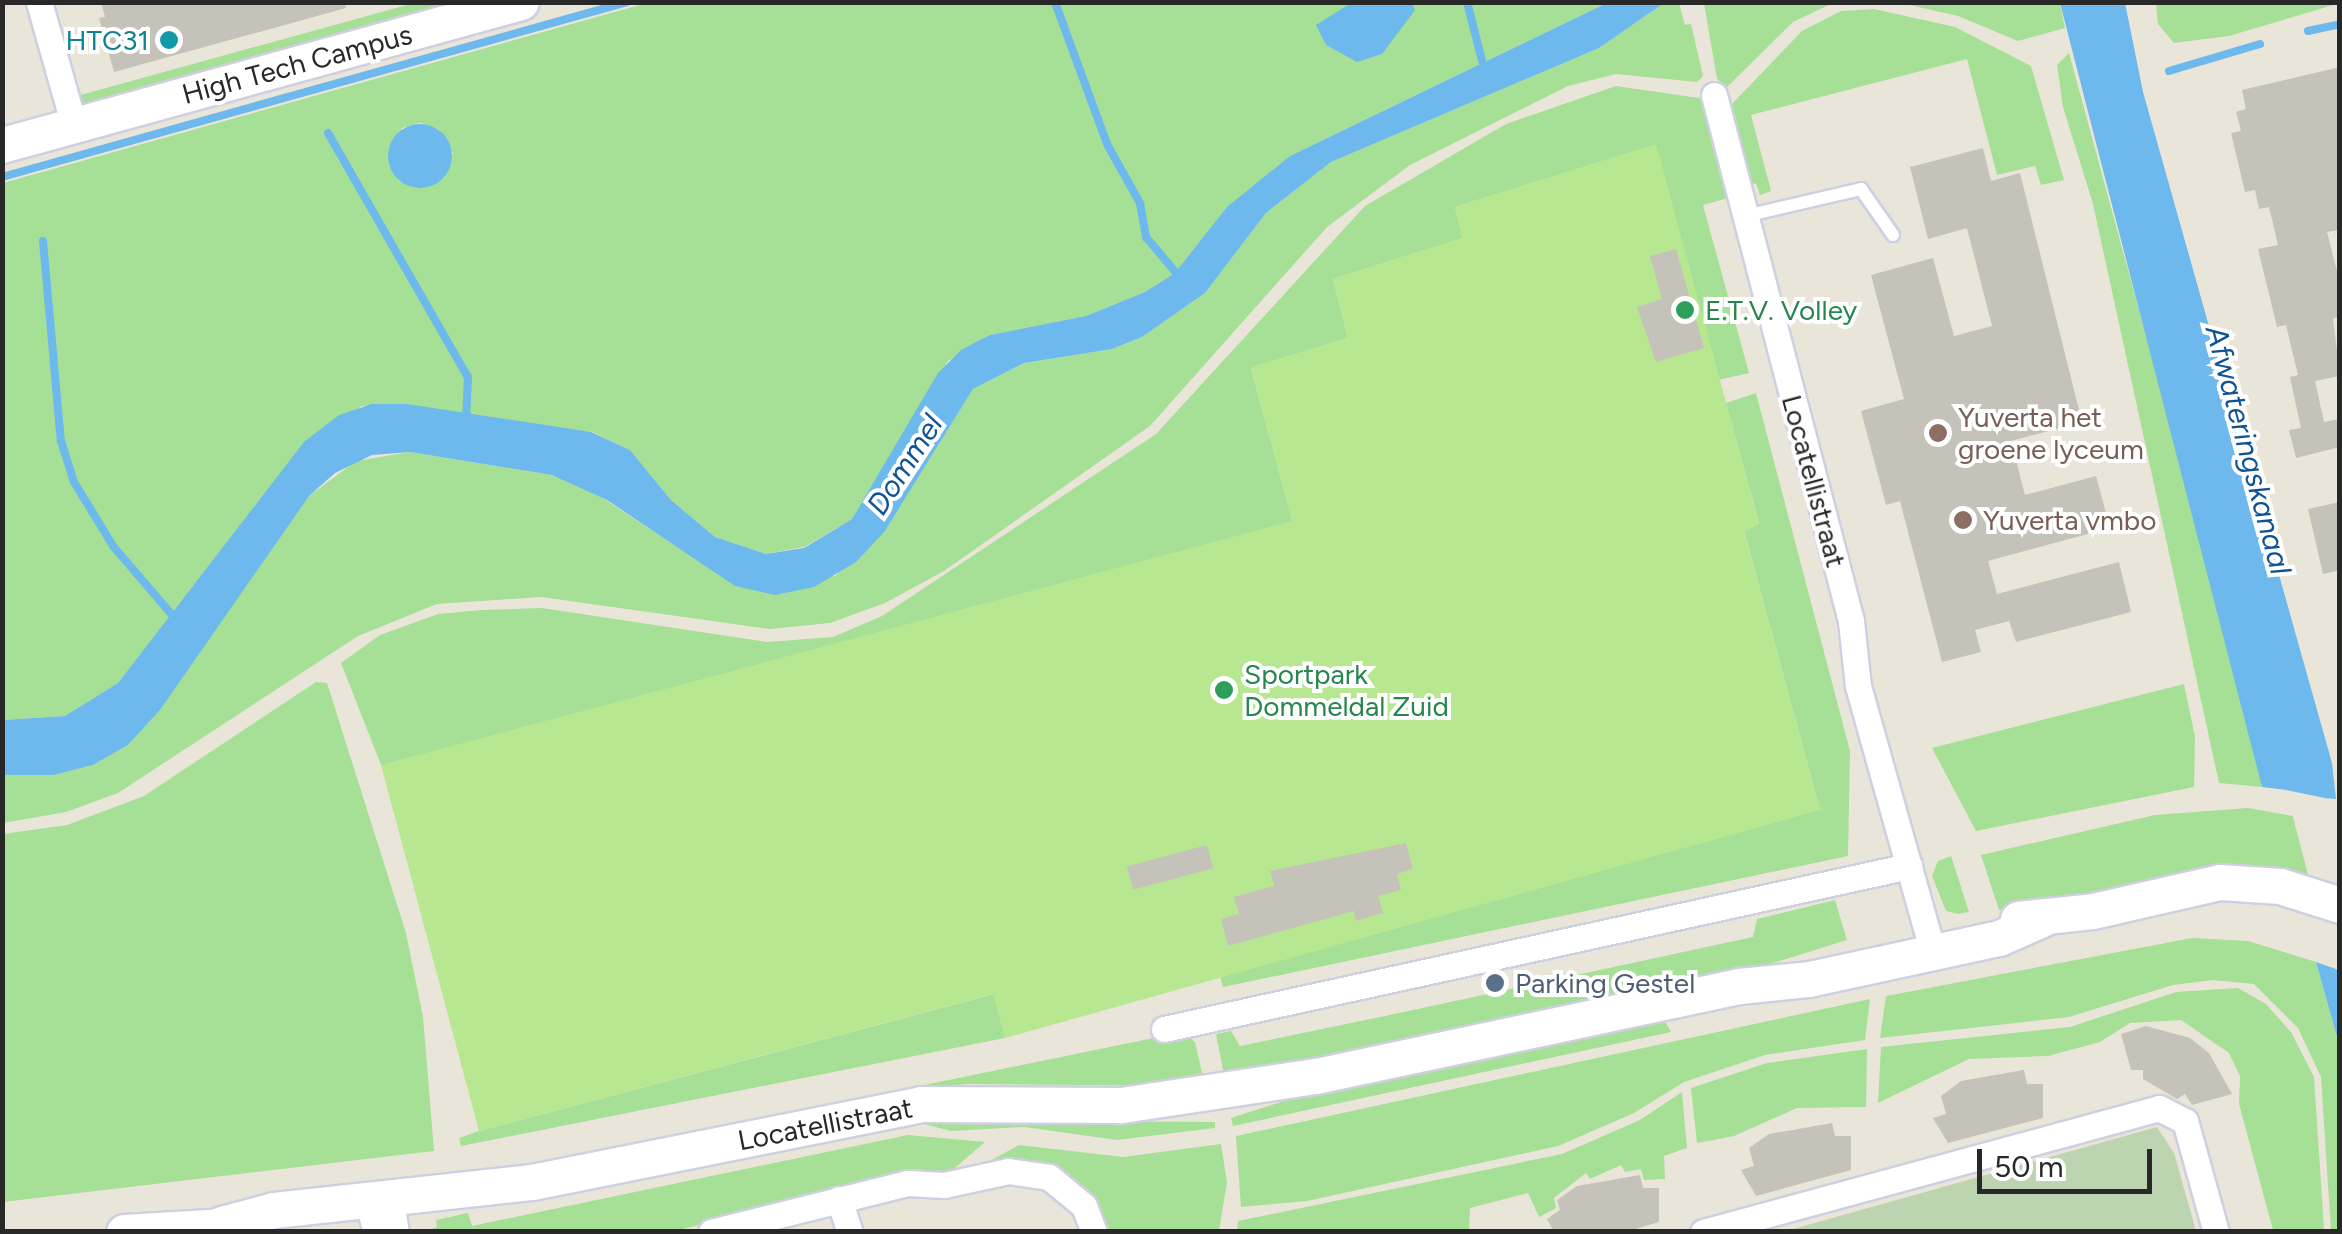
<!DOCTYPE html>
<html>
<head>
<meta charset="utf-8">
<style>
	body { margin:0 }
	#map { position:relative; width:2342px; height:1234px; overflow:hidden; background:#eae5d9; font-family:Figtree,sans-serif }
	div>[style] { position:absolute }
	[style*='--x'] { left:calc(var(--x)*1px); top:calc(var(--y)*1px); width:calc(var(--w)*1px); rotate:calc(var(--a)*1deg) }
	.green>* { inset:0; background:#a5e096 }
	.cemetery>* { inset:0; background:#bdd4b0 }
	.pitch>* { inset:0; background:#b7e891 }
	.water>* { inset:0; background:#6db8ec }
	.round { border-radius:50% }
	.pier>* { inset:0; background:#eae5d9 }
	.stream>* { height:8px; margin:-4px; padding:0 4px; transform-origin:4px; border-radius:4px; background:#6db8ec }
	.building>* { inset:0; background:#c5c2b9; transform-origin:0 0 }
	.roads { filter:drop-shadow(2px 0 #cecfe1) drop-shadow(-2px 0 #cecfe1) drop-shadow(0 2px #cecfe1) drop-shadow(0 -2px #cecfe1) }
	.lane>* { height:12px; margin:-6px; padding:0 6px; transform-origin:6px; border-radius:6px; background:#fff }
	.street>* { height:25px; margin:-12.5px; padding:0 12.5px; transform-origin:12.5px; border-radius:12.5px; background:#fff }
	.secondary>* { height:35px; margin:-17.5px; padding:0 17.5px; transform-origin:17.5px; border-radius:17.5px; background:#fff }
	.dots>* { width:28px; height:28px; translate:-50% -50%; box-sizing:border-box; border:5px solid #fff; border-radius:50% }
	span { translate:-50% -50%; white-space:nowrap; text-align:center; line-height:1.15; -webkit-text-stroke:8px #fff; paint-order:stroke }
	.culture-label { font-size:28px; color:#0d838f }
	.right { translate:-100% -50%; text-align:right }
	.street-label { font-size:28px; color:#282828 }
	.leisure-label { font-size:28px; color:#27864d }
	.left { translate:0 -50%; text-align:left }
	.education-label { font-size:28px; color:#785e54 }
	.service-label { font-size:28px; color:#4e5e75 }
	.water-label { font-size:30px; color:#0f5394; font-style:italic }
	.frame { position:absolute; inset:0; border:5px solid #282828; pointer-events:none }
	.scale { position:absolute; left:1977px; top:1149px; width:175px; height:45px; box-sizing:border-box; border:5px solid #282828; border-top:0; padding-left:12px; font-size:30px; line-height:35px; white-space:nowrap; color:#282828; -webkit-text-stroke:8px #fff; paint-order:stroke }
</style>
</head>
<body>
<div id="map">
	<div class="green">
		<div style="clip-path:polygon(414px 3px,482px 3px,85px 105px,77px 96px)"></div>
		<div style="clip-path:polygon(evenodd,647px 3px,1607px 3px,1290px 156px,1175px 273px,1145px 292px,1086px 316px,990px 335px,948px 361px,852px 519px,804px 547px,766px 554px,715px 537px,671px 500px,630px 450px,592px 432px,362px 406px,304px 443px,118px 683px,65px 716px,3px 720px,3px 183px,647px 3px,420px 123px,438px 129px,453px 153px,443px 179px,417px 188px,399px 181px,389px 165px,402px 128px,420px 123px)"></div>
		<div style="clip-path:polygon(1664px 3px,1679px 3px,1685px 25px,1691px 24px,1703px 76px,1697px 82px,1616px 74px,1568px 86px,1410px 165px,1327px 227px,1150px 426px,944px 571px,885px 603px,830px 623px,769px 629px,541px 597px,437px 604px,358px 636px,118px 793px,66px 812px,3px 823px,2px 775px,54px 775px,93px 765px,128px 745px,160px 710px,282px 529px,309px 496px,356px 461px,410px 452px,552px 475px,589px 489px,671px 543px,835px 576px,885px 531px,973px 389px,1024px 363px,1112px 349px,1142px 337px,1205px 293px,1266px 213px,1331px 162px,1599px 48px)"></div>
		<div style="clip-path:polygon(1704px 3px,1833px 3px,1793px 22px,1726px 88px,1717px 79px)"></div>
		<div style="clip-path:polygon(1901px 3px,2060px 3px,2065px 28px,2018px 41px,1958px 16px)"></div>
		<div style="clip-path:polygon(2156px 3px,2339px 2px,2340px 3px,2229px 36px,2174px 43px,2158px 24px)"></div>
		<div style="clip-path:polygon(1874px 9px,1955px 27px,2031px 66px,2064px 180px,2041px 185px,2035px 166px,1997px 175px,1967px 59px,1751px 115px,1771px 191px,1760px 195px,1756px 183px,1744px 187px,1726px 114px,1731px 105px,1802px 31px,1841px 11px)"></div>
		<div style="clip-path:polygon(2069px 53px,2213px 582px,2262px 787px,2219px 783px,2093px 204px,2063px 107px,2057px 65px)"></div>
		<div style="clip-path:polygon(1616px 86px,1706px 99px,1732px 197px,1703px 205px,1749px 373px,1718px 380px,1655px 145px,1455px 207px,1463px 238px,1333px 279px,1348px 338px,1251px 368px,1292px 520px,1820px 810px,1744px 531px,1759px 523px,1726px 403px,1756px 393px,1850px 751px,1848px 856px,1223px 987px,1217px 964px,383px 770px,341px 663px,380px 635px,438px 614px,482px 610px,542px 608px,767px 642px,833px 637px,882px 616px,1156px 434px,1365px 206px,1506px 124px)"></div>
		<div style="clip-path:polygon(316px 682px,327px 683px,406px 933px,423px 1017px,434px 1151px,3px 1202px,3px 834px,67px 825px,144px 796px)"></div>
		<div style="clip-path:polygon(2184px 684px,2195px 737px,2194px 787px,1976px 831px,1932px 748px)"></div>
		<div style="clip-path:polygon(2248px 808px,2293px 816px,2312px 886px,2171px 877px,1999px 910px,1981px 855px,2155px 815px)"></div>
		<div style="clip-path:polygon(1951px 856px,1969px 912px,1958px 914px,1946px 911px,1932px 876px,1938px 861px)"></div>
		<div style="clip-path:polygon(1835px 900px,1847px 940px,1760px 967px,1225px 1080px,1216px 1034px,1231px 1031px,1240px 1046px,1385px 1016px,1753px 937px,1757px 919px)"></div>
		<div style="clip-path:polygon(2192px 938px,2248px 941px,2316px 962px,2339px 1044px,2339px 1231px,2331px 1231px,2321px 1077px,2298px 1028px,2254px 984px,2213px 980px,2173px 985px,2069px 1017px,1880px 1038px,1886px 996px)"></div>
		<div style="clip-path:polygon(2238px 988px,2266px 1004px,2291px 1032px,2314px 1077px,2324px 1229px,2273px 1230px,2239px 1104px,2240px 1076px,2229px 1053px,2181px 1020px,2130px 1023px,2100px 1042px,2048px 1056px,1969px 1059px,1878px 1103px,1881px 1047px,2070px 1027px,2176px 992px)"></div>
		<div style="clip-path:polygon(994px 994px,1005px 1038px,461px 1146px,459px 1138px,479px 1131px)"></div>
		<div style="clip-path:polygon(1870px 999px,1865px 1040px,1765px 1055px,1684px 1082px,1634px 1113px,1558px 1146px,1307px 1201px,1241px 1207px,1236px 1136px)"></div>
		<div style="clip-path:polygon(1663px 1018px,1671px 1032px,1233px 1126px,1231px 1118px,1299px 1096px)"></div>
		<div style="clip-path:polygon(1183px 1032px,1195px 1042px,1205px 1086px,968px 1084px,900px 1090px)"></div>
		<div style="clip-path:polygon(1867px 1049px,1866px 1107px,1797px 1108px,1734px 1136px,1697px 1143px,1691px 1088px,1767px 1063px)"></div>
		<div style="clip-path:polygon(1682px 1092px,1687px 1148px,1664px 1156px,1665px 1179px,1644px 1180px,1641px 1169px,1625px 1172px,1621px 1165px,1590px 1179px,1586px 1173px,1554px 1198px,1556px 1208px,1539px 1217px,1528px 1193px,1470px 1208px,1469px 1231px,1237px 1231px,1238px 1221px,1562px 1154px,1640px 1120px)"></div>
		<div style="clip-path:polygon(909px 1120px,1215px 1122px,1215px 1128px,1117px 1140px,1024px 1127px,951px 1131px)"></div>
		<div style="clip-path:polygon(908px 1135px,985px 1142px,942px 1179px,899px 1177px,674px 1231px,423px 1232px,437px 1227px,436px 1220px,468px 1213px,472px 1226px)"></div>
		<div style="clip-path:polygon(1221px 1144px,1227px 1182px,1219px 1231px,1106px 1231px,1057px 1172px,1028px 1161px,979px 1167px,1019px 1145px,1123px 1157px)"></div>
	</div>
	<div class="cemetery">
		<div style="clip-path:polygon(2157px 1127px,2174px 1153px,2196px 1231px,1786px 1231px)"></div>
	</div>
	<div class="pitch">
		<div style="clip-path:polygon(1656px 144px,1759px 524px,1744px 532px,1820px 810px,1005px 1038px,993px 994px,479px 1131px,381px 765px,1292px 521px,1251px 367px,1348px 338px,1333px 279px,1462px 238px,1455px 207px)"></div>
	</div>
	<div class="water">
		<div style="clip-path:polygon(1351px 3px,1412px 3px,1415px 10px,1382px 54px,1357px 62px,1326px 45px,1316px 25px)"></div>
		<div style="clip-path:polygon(1607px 3px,1664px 3px,1599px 48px,1331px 162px,1266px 213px,1205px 293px,1142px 337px,1112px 349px,1024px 363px,973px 389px,885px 531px,856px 562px,814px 587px,775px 595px,735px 586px,607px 500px,552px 475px,410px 452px,372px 455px,335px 473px,309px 496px,160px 710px,128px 745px,93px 765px,54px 775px,3px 775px,3px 720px,65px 716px,118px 683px,304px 442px,339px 415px,372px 404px,407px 404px,591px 432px,630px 450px,671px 500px,715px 537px,766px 554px,804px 548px,852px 519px,938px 373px,961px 350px,990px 335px,1086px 316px,1145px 292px,1175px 273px,1227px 207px,1290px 156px)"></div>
		<div style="clip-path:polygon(2060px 3px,2125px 3px,2143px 92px,2332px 763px,2336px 799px,2323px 798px,2339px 864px,2339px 1044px,2316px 962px,2333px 968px,2287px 790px,2262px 787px)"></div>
		<div class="round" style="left:388px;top:124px;width:64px;height:64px"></div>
	</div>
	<div class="pier">
		<div style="clip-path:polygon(2286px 790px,2325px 798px,2339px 855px,2339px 971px,2332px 967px)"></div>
	</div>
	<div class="stream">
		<div style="--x:1467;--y:2;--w:61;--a:75.7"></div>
		<div style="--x:1056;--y:5;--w:150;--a:69.8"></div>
		<div style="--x:1108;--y:146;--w:65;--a:60.7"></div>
		<div style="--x:1140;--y:203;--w:35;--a:80"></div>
		<div style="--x:1146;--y:237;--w:56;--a:50.1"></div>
		<div style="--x:2308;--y:31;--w:33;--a:-12"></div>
		<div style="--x:2169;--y:71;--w:95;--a:-16.5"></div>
		<div style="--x:328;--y:133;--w:281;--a:60.2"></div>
		<div style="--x:468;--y:377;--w:44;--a:92.6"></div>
		<div style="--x:2;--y:177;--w:649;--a:-15.64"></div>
		<div style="--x:43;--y:241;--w:201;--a:84.9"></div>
		<div style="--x:61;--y:441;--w:43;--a:72.4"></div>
		<div style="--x:74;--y:482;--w:75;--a:58.6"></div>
		<div style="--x:113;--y:546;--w:101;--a:49.4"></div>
	</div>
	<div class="building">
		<div style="clip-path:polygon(101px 2px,345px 2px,346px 8px,114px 72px,99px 18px,105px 17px)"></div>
		<div style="clip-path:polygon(2340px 67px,2340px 230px,2327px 232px,2340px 283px,2340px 317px,2333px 318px,2340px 376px,2315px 381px,2324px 422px,2340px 419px,2340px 447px,2296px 458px,2289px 430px,2301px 428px,2290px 377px,2298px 375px,2286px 325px,2277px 327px,2258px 249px,2278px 245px,2269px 207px,2259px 209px,2255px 190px,2245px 192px,2231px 133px,2241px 131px,2236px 112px,2246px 109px,2242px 90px)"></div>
		<div style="clip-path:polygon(1983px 148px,1991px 181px,2020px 173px,2082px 422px,2011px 441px,2025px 495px,2096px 476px,2110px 528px,1988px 561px,1997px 594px,2119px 562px,2131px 612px,2016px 642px,2009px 621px,1975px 630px,1981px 652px,1942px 662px,1900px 501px,1886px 505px,1861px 411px,1904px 399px,1871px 275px,1933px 258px,1954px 336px,1992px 326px,1967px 228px,1928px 239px,1910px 167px)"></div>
		<div style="clip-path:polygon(1676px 249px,1704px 348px,1656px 362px,1637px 307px,1662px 299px,1650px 256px)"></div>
		<div style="clip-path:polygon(2340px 502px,2340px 570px,2323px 574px,2308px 509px)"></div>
		<div style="clip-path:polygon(1406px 843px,1413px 869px,1397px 874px,1401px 890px,1378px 896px,1383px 913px,1356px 921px,1354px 911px,1228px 946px,1221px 919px,1239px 914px,1234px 897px,1274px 886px,1270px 871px)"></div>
		<div style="left:1207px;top:845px;width:24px;height:83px;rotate:75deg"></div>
		<div style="clip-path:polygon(2146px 1026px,2190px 1038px,2209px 1053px,2232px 1094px,2192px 1105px,2185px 1094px,2177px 1099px,2143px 1079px,2143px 1070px,2131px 1070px,2121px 1034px)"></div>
		<div style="clip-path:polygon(2024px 1070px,2027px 1084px,2043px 1084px,2043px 1118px,1948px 1143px,1933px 1118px,1946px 1114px,1941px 1096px,1961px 1081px)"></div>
		<div style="clip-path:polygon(1832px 1123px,1835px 1136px,1851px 1136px,1851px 1170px,1756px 1196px,1741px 1170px,1754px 1166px,1749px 1148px,1769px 1134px)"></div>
		<div style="clip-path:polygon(1640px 1175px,1643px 1188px,1659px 1188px,1659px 1222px,1625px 1232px,1554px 1232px,1547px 1219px,1560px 1210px,1557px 1200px,1577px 1186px)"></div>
	</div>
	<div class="roads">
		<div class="lane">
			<div style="--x:1758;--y:213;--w:106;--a:-13.1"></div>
			<div style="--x:1861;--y:189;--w:56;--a:55.2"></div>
		</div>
		<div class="street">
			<div style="--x:39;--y:2;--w:129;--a:74.2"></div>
			<div style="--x:1714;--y:95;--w:544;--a:75.4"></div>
			<div style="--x:1851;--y:621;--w:65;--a:83.9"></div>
			<div style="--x:1858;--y:686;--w:277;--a:74.3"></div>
			<div style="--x:1164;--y:1029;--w:763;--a:-12.34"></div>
			<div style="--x:390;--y:1195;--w:37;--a:81"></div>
			<div style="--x:367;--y:1199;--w:34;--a:75"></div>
			<div style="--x:839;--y:1199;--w:35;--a:72"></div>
			<div style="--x:711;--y:1232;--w:202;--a:-14"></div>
			<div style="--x:907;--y:1183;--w:37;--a:3"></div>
			<div style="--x:944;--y:1185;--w:66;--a:-12.3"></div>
			<div style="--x:1008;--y:1171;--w:41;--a:8.3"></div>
			<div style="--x:1049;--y:1177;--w:45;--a:39.6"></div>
			<div style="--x:1084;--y:1206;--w:28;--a:69"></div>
			<div style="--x:1703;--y:1232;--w:473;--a:-15.2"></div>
			<div style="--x:2159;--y:1108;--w:29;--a:27"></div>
			<div style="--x:2185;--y:1121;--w:115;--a:74.4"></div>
		</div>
		<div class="secondary">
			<div style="--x:2;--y:145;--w:538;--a:-15.4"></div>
			<div style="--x:2018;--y:919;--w:75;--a:-6.1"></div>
			<div style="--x:2093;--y:911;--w:130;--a:-12.9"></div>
			<div style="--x:2220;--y:882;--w:60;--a:3.8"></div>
			<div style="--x:2280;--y:886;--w:63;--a:17.6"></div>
			<div style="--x:222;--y:1224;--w:54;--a:-15.1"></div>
			<div style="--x:274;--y:1210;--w:260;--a:-6.2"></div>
			<div style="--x:532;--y:1182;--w:397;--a:-11.3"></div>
			<div style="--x:921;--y:1104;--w:200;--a:0.3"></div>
			<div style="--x:1121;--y:1105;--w:197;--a:-8.5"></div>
			<div style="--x:1316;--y:1076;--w:432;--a:-12"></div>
			<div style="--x:1739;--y:986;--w:70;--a:-5.7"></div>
			<div style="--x:1809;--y:979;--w:194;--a:-12.2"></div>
			<div style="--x:1999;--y:938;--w:47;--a:-23.8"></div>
			<div style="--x:124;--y:1232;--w:119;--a:-3.4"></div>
		</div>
	</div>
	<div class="dots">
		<div style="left:169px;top:40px;background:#0f9aa8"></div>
		<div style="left:1685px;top:310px;background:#2e9e5b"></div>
		<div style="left:1938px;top:433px;background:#8d6e63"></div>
		<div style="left:1963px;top:520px;background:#8d6e63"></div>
		<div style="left:1224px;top:690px;background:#2e9e5b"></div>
		<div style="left:1495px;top:983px;background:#5c6f8a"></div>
	</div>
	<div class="culture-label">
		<span class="right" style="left:149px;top:40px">HTC31</span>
	</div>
	<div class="street-label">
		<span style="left:297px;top:64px;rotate:-15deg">High Tech Campus</span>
		<span style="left:1814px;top:481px;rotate:75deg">Locatellistraat</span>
		<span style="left:825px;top:1124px;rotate:-11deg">Locatellistraat</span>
	</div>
	<div class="leisure-label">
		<span class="left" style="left:1705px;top:310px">E.T.V. Volley</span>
		<span class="left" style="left:1244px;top:690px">Sportpark<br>Dommeldal Zuid</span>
	</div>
	<div class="education-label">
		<span class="left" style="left:1958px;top:433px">Yuverta het<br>groene lyceum</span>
		<span class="left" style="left:1983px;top:520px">Yuverta vmbo</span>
	</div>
	<div class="service-label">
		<span class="left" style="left:1515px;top:983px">Parking Gestel</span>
	</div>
	<div class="water-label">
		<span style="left:2248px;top:450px;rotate:75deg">Afwateringskanaal</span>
		<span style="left:905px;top:465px;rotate:-57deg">Dommel</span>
	</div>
	<div class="frame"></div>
	<div class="scale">50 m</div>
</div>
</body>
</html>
